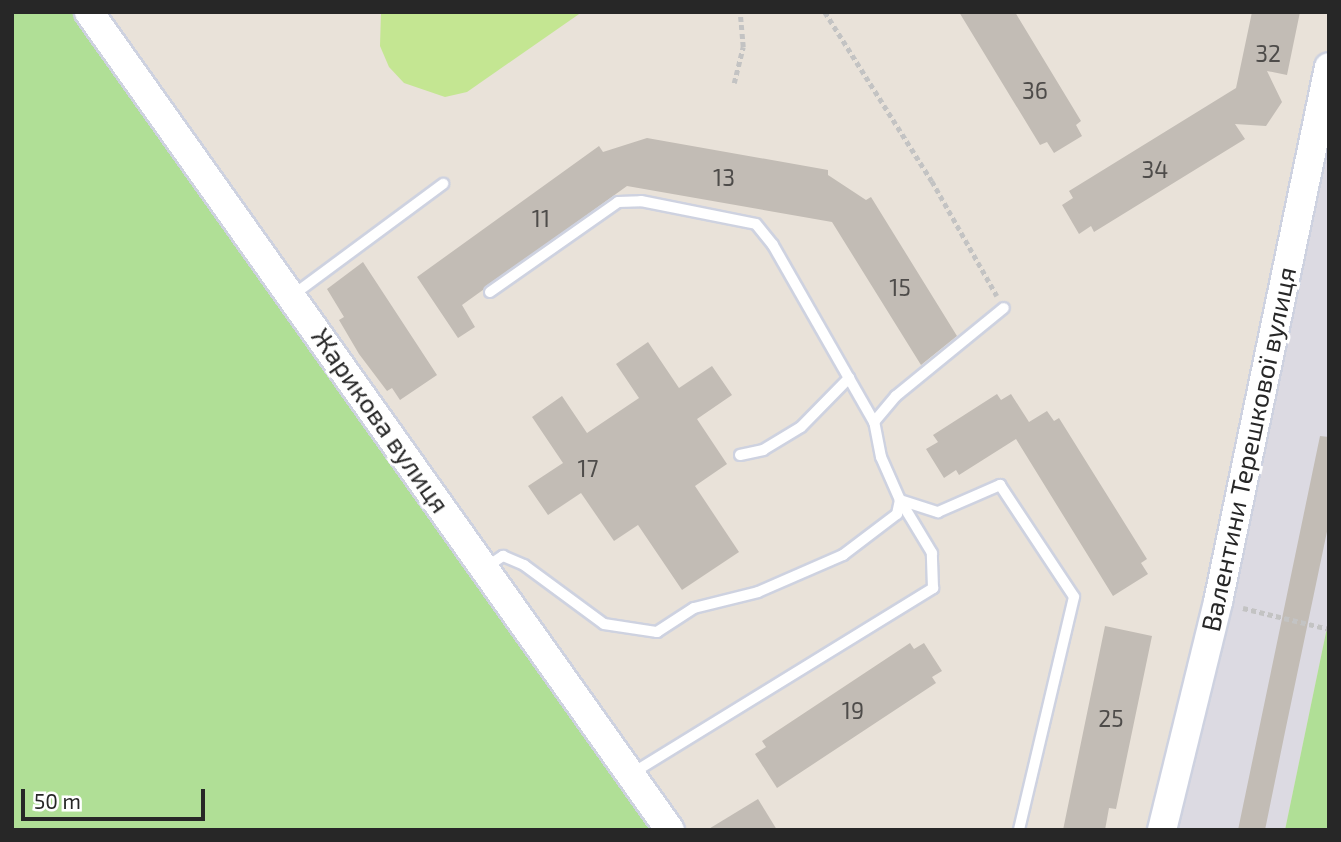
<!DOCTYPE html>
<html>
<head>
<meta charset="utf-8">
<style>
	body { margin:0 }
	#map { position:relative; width:1341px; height:842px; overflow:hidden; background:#e9e2d9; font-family:"Exo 2",sans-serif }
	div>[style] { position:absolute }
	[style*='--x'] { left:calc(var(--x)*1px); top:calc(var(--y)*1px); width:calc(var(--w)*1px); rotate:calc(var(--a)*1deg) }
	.industrial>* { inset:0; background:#dcdae2 }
	.green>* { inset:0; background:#b0df96 }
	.pitch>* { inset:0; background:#c4e692 }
	.building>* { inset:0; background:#c2bcb5 }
	.path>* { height:4.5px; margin-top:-2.25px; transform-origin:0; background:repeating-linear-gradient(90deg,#c3c3c3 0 5px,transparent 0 8.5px) }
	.roads { filter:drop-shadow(2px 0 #ced2e0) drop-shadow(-2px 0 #ced2e0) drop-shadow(0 2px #ced2e0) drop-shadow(0 -2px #ced2e0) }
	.service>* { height:10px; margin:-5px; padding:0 5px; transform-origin:5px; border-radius:5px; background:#fff }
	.tertiary>* { height:28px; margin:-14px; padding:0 14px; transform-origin:14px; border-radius:14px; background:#fff }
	span { translate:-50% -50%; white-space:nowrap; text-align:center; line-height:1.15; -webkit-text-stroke:6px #fff; paint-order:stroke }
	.number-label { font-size:23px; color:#4e4c4a }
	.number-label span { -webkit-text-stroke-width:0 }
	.street-label { font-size:26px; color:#272727 }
	.frame { position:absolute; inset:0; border:14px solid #272727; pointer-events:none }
	.scale { position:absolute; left:21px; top:789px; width:184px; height:32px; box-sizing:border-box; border:4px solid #272727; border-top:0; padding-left:9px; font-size:21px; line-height:24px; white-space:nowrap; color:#272727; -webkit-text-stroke:5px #fff; paint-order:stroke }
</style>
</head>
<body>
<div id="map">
	<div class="industrial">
		<div style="clip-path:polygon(1329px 67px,1329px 618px,1285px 830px,1162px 830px)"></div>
	</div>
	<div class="green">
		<div style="clip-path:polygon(12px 12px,89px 12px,670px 830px,12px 830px)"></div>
		<div style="clip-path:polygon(1329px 618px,1329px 830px,1285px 830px)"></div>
	</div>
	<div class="pitch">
		<div style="clip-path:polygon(381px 12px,582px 12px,467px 92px,445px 97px,404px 83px,389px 67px,380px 46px)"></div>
	</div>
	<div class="building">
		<div style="clip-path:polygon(959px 12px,1015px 12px,1081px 121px,1076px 125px,1082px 136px,1054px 153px,1047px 142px,1040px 145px)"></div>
		<div style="clip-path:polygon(1252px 12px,1300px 12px,1287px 75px,1267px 71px,1282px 102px,1266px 126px,1235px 124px,1245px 139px,1094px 232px,1091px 226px,1079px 234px,1062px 205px,1073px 198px,1069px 191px,1236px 88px)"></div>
		<div style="clip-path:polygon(647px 138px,828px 170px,828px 175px,866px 200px,871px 197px,957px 336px,921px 365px,832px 222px,627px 186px,462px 305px,475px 327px,458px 338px,417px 277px,599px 146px,603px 152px)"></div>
		<div style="clip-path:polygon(363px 262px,437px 375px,400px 400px,392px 388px,387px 391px,359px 354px,339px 320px,344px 317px,327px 289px)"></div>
		<div style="clip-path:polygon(648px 342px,679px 388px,712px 366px,732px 395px,697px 419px,727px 464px,695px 486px,739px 552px,682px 590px,638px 525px,614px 541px,581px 493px,548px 515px,528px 486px,563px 463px,532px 417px,562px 396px,587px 433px,639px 398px,616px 364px)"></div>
		<div style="clip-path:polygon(997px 394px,1001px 400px,1011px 394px,1029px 422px,1047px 411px,1054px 421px,1059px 418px,1147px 559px,1141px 563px,1148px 574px,1113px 596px,1016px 439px,959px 475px,956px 470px,944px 478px,926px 449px,938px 442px,933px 435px)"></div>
		<div style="clip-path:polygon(1320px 436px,1329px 437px,1329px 522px,1285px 732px,1265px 830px,1238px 830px)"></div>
		<div style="clip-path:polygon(1105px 626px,1152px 636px,1116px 809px,1109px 808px,1105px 830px,1063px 830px)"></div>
		<div style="clip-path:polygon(910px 643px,914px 649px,924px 643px,942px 671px,932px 677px,936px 683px,777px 788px,755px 754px,766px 747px,762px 741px)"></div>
		<div style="clip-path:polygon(758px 799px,777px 830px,707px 830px)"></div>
	</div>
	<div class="path">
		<div style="--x:825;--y:12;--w:200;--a:57.7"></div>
		<div style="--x:932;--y:181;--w:132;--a:60.5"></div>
		<div style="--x:734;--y:83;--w:37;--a:-76"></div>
		<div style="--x:743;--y:47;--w:35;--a:-95"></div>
		<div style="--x:1243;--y:608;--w:89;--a:13.7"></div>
	</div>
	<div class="roads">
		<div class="service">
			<div style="--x:490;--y:292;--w:156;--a:-35.1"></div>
			<div style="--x:618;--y:202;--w:23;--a:-2"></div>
			<div style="--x:641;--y:201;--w:117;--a:11.3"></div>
			<div style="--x:756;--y:224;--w:27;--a:51"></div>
			<div style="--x:773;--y:245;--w:204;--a:60.3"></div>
			<div style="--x:293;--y:295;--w:187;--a:-36.5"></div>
			<div style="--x:740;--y:455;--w:24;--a:-12"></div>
			<div style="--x:763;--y:450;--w:44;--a:-31.2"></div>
			<div style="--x:801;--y:427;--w:69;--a:-45.6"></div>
			<div style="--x:900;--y:500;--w:40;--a:18"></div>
			<div style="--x:938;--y:512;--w:68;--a:-23.5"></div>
			<div style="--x:1000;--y:485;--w:134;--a:56.5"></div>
			<div style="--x:1074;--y:597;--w:239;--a:103.3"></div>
			<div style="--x:485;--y:568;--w:22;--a:-34"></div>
			<div style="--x:503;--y:556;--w:23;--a:23"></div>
			<div style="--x:524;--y:565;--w:99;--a:36.4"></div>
			<div style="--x:604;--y:624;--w:54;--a:8.6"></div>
			<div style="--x:657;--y:632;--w:44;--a:-33"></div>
			<div style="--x:694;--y:608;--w:66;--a:-14"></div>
			<div style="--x:758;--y:592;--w:93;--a:-23.5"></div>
			<div style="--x:843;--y:555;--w:68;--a:-37.2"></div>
			<div style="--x:897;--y:514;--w:14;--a:-78"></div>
			<div style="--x:900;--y:500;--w:47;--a:-113.8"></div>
			<div style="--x:881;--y:457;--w:36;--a:-101"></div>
			<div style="--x:874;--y:422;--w:34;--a:-50"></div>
			<div style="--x:896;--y:396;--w:139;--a:-39.2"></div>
			<div style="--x:631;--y:774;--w:355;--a:-31.6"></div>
			<div style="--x:933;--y:588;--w:35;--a:-92"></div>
			<div style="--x:932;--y:553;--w:62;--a:-121.1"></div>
		</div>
		<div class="tertiary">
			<div style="--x:89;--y:12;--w:1003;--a:54.62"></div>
			<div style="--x:1162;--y:830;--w:235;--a:-76.2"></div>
			<div style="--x:1218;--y:602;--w:546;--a:-78.28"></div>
		</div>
	</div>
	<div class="number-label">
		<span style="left:1268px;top:53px">32</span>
		<span style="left:1035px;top:90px">36</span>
		<span style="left:1155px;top:169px">34</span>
		<span style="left:724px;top:177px">13</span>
		<span style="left:541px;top:218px">11</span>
		<span style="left:900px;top:287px">15</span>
		<span style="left:588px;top:468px">17</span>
		<span style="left:853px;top:710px">19</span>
		<span style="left:1111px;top:718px">25</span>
	</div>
	<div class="street-label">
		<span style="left:381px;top:420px;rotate:55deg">Жарикова вулиця</span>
		<span style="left:1248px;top:449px;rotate:-78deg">Валентини Терешкової вулиця</span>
	</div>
	<div class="frame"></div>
	<div class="scale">50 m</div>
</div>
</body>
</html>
